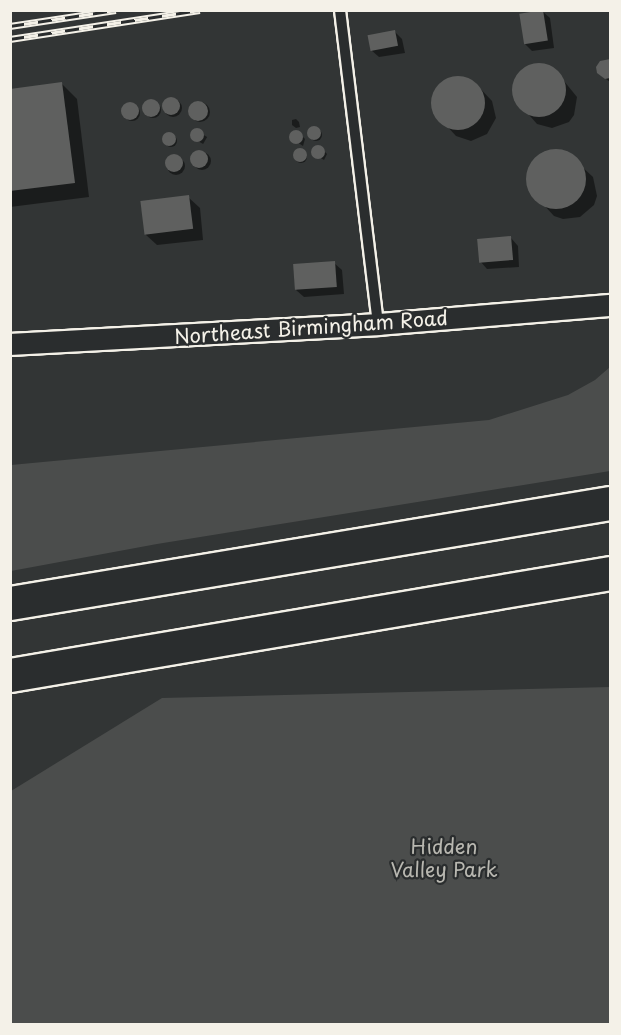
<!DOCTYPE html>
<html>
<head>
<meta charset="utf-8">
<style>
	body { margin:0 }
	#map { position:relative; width:621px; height:1035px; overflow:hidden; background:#323535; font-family:"Playpen Sans",sans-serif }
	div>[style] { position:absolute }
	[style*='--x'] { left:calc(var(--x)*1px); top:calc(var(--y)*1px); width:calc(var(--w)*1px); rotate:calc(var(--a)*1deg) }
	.green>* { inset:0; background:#4b4d4c }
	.shadow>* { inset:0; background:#0007; transform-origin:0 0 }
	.round { border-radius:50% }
	.building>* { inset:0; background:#5f605f; transform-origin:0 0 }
	.roads { filter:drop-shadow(2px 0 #f4f1e8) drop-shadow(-2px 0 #f4f1e8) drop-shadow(0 2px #f4f1e8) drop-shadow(0 -2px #f4f1e8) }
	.lane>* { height:10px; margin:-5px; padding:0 5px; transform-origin:5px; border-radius:5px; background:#2a2d2e }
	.street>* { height:21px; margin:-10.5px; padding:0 10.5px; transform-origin:10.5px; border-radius:10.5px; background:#2a2d2e }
	.highway>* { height:33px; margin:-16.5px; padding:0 16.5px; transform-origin:16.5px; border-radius:16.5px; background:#2a2d2e }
	.rail>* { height:7px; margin-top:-3.5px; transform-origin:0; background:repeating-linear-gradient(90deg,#2a2d2e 0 14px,#f4f1e8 0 28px); box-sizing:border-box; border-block:2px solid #f4f1e8 }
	span { translate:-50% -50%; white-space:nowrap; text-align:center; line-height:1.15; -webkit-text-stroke:4.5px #2a2d2e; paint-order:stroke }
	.street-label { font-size:20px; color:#f4f1e8 }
	.park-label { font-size:20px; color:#b9b8b1 }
	.frame { position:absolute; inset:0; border:12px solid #f4f1e8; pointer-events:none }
</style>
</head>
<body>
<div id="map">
	<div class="green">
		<div style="clip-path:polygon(610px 367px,610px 471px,157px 544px,11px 571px,11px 465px,489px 420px,568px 395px,595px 380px)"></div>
		<div style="clip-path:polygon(610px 687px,610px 1024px,11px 1024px,11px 791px,162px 698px)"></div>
	</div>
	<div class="shadow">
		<div style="clip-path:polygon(542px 11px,550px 18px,554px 48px,532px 51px,525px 44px)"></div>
		<div style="clip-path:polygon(395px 32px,402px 39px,405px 53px,379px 57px,371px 50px)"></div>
		<div style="clip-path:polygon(601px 62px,610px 62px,610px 82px,602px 76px)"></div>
		<div style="clip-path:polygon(538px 64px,555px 70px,577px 97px,574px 115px,569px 122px,552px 128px,537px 124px,515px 99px,513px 92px,517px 76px,530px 66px)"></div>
		<div style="clip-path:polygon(457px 77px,474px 82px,492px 101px,496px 118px,487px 134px,471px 141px,456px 136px,434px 112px,432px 104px,436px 88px,441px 83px)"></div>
		<div style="clip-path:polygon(62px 84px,77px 99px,89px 197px,10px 207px,10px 90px)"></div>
		<div class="round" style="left:164px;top:99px;width:18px;height:18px"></div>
		<div class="round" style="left:145px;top:102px;width:16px;height:16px"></div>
		<div class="round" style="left:190px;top:102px;width:20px;height:20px"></div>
		<div class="round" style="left:124px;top:105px;width:16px;height:16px"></div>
		<div style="clip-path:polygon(296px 119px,299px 122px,300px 127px,296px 128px,292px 125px,292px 120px)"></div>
		<div class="round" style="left:310px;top:129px;width:12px;height:12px"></div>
		<div style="left:195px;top:130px;width:14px;height:8px;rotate:30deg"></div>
		<div style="clip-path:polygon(297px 131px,305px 139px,303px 146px,291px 138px,294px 132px)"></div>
		<div class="round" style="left:165px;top:135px;width:12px;height:12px"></div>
		<div style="clip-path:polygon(319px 146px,327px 154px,324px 160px,313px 153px,316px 147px)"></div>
		<div class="round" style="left:295px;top:151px;width:12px;height:12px"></div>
		<div style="clip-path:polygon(547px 152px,566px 152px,593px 177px,597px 196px,594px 205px,580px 217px,563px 219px,554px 216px,530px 190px,529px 172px,532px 164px)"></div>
		<div class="round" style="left:193px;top:152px;width:18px;height:18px"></div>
		<div class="round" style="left:167px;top:157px;width:18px;height:18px"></div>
		<div style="clip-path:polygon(188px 197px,200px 208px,203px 240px,157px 245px,145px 234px)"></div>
		<div style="clip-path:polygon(511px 238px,518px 246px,519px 267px,487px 269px,480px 261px)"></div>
		<div style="clip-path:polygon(334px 263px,342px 270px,344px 294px,304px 297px,296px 290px)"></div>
	</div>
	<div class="building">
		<div style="left:543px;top:10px;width:31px;height:24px;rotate:81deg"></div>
		<div style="left:395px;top:30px;width:16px;height:28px;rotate:79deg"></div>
		<div style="clip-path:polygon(610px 59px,610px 78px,605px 79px,597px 73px,596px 67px,600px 61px)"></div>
		<div class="round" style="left:512px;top:63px;width:54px;height:54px"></div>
		<div class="round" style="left:431px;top:76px;width:54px;height:54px"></div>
		<div style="clip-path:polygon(62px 82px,75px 183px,10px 191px,10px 89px)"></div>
		<div class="round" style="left:162px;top:97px;width:18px;height:18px"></div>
		<div class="round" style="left:142px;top:99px;width:18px;height:18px"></div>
		<div class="round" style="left:188px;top:101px;width:20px;height:20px"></div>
		<div class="round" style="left:121px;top:102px;width:18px;height:18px"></div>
		<div class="round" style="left:307px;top:126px;width:14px;height:14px"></div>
		<div class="round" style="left:190px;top:128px;width:14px;height:14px"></div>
		<div class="round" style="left:289px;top:130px;width:14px;height:14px"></div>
		<div class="round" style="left:162px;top:132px;width:14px;height:14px"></div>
		<div class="round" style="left:311px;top:145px;width:14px;height:14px"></div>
		<div class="round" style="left:293px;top:148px;width:14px;height:14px"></div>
		<div class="round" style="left:526px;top:149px;width:60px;height:60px"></div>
		<div class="round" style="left:190px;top:150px;width:18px;height:18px"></div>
		<div class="round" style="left:165px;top:154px;width:18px;height:18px"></div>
		<div style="left:189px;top:195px;width:34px;height:49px;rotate:83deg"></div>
		<div style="left:511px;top:236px;width:24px;height:34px;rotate:85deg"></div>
		<div style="left:335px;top:261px;width:26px;height:42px;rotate:86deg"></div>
	</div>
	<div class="roads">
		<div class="lane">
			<div style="--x:340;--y:10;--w:316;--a:83.1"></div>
		</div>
		<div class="street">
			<div style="--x:10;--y:344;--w:369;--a:-3.1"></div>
			<div style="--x:378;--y:324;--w:233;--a:-4.7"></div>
		</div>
		<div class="highway">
			<div style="--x:10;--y:603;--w:608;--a:-9.46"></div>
			<div style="--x:10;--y:675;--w:609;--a:-9.65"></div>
		</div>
	</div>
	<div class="rail">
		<div style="--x:10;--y:26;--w:107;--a:-8.6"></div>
		<div style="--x:10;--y:39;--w:192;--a:-8.7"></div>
	</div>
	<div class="street-label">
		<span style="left:311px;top:327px;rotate:-4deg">Northeast Birmingham Road</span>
	</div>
	<div class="park-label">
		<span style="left:444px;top:858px">Hidden<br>Valley Park</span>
	</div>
	<div class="frame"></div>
</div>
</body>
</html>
